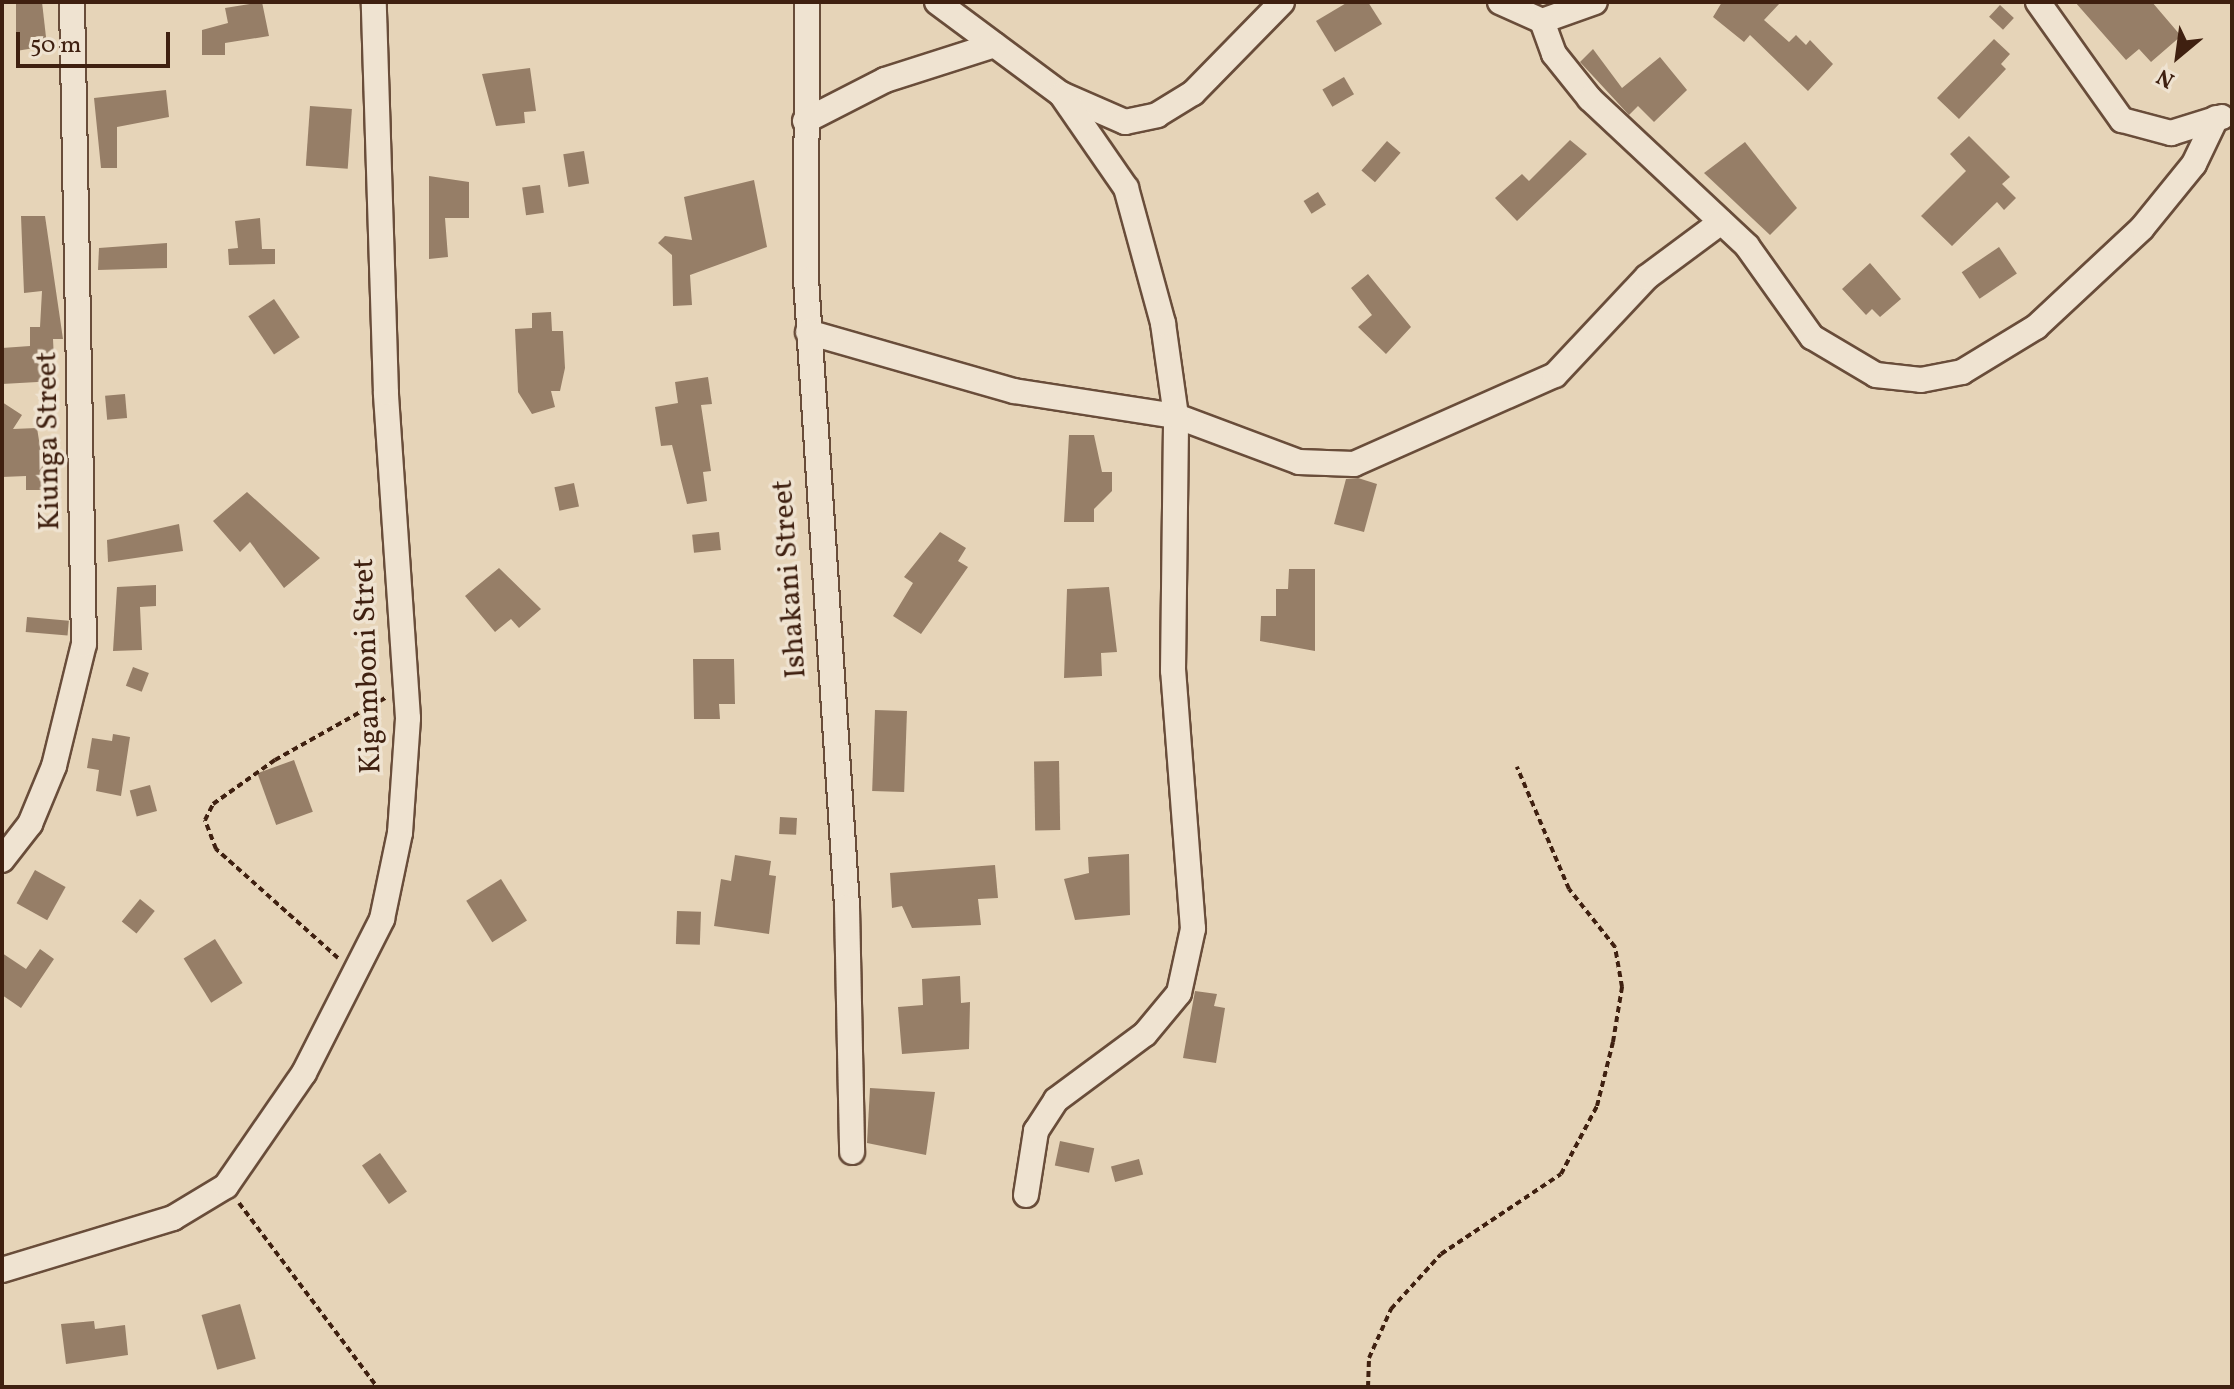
<!DOCTYPE html>
<html>
<head>
<meta charset="utf-8">
<style>
	body { margin:0 }
	#map { position:relative; width:2234px; height:1389px; overflow:hidden; background:#e6d4b8; font-family:Vollkorn,serif }
	div>[style] { position:absolute }
	[style*='--x'] { left:calc(var(--x)*1px); top:calc(var(--y)*1px); width:calc(var(--w)*1px); rotate:calc(var(--a)*1deg) }
	.building>* { inset:0; background:#967e67; transform-origin:0 0 }
	.path>* { height:4px; margin-top:-2px; transform-origin:0; background:repeating-linear-gradient(90deg,#3f2010 0 6px,transparent 0 10px) }
	.roads { filter:drop-shadow(2px 0 #694d3a) drop-shadow(-2px 0 #694d3a) drop-shadow(0 2px #694d3a) drop-shadow(0 -2px #694d3a) }
	.street>* { height:24px; margin:-12px; padding:0 12px; transform-origin:12px; border-radius:12px; background:#efe3d1 }
	span { translate:-50% -50%; white-space:nowrap; text-align:center; line-height:1.15; -webkit-text-stroke:7px #efe3d1; paint-order:stroke }
	.street-label { font-size:30px; color:#3f2010 }
	.frame { position:absolute; inset:0; border:4px solid #3f2010; pointer-events:none }
	.north { position:absolute; left:2138px; top:16px; width:80px; height:80px; -webkit-text-stroke:6px #efe3d1; paint-order:stroke; rotate:209deg; font-size:22px; font-weight:700; line-height:32px; text-align:center; color:#3f2010 }
	.north::after { content:''; display:block; margin:auto; width:28px; height:36px; background:#3f2010; clip-path:polygon(50% 0,100% 100%,50% 72%,0 100%) }
	.scale { position:absolute; left:16px; top:32px; width:154px; height:36px; box-sizing:border-box; border:4px solid #3f2010; border-top:0; padding-left:10px; font-size:24px; line-height:28px; white-space:nowrap; color:#3f2010; -webkit-text-stroke:6px #efe3d1; paint-order:stroke }
</style>
</head>
<body>
<div id="map">
	<div class="building">
		<div style="clip-path:polygon(16px 2px,42px 2px,47px 46px,16px 51px)"></div>
		<div style="clip-path:polygon(262px 2px,269px 36px,225px 43px,225px 55px,202px 55px,202px 30px,228px 23px,225px 8px)"></div>
		<div style="clip-path:polygon(1348px 2px,1368px 2px,1382px 24px,1335px 52px,1316px 21px)"></div>
		<div style="clip-path:polygon(1722px 2px,1781px 2px,1764px 20px,1789px 42px,1796px 35px,1806px 45px,1810px 40px,1833px 64px,1808px 91px,1750px 35px,1744px 42px,1713px 17px)"></div>
		<div style="clip-path:polygon(2075px 2px,2152px 2px,2181px 36px,2151px 62px,2139px 49px,2126px 60px)"></div>
		<div style="left:2000px;top:5px;width:19px;height:16px;rotate:43deg"></div>
		<div style="clip-path:polygon(1994px 39px,2010px 54px,2001px 64px,2006px 69px,1959px 119px,1937px 98px)"></div>
		<div style="clip-path:polygon(1593px 49px,1622px 88px,1660px 57px,1687px 90px,1654px 122px,1638px 106px,1629px 115px,1580px 62px)"></div>
		<div style="clip-path:polygon(530px 68px,536px 111px,524px 112px,525px 123px,496px 126px,482px 74px)"></div>
		<div style="left:1344px;top:77px;width:20px;height:25px;rotate:60deg"></div>
		<div style="clip-path:polygon(166px 90px,169px 117px,117px 127px,117px 168px,101px 168px,94px 98px)"></div>
		<div style="left:310px;top:106px;width:42px;height:60px;rotate:4deg"></div>
		<div style="clip-path:polygon(1969px 136px,2010px 177px,2002px 184px,2016px 198px,2004px 210px,1997px 202px,1952px 246px,1921px 216px,1966px 171px,1950px 154px)"></div>
		<div style="clip-path:polygon(1570px 140px,1587px 154px,1517px 221px,1495px 198px,1522px 174px,1529px 181px)"></div>
		<div style="left:1387px;top:141px;width:18px;height:39px;rotate:41deg"></div>
		<div style="clip-path:polygon(1745px 142px,1797px 208px,1770px 235px,1704px 173px)"></div>
		<div style="left:584px;top:151px;width:33px;height:21px;rotate:81deg"></div>
		<div style="clip-path:polygon(429px 176px,469px 182px,469px 218px,445px 218px,448px 257px,429px 259px)"></div>
		<div style="clip-path:polygon(754px 180px,767px 247px,690px 275px,692px 305px,673px 306px,672px 255px,658px 243px,665px 236px,692px 240px,684px 197px)"></div>
		<div style="left:540px;top:185px;width:28px;height:18px;rotate:82deg"></div>
		<div style="left:1318px;top:192px;width:15px;height:17px;rotate:58deg"></div>
		<div style="clip-path:polygon(21px 216px,45px 216px,63px 339px,53px 339px,55px 381px,2px 384px,2px 348px,30px 346px,30px 327px,40px 327px,42px 291px,24px 293px)"></div>
		<div style="clip-path:polygon(260px 218px,262px 249px,275px 249px,275px 264px,229px 265px,228px 249px,238px 248px,235px 221px)"></div>
		<div style="clip-path:polygon(167px 243px,167px 268px,98px 270px,99px 248px)"></div>
		<div style="left:1999px;top:247px;width:32px;height:45px;rotate:56deg"></div>
		<div style="clip-path:polygon(1870px 263px,1901px 299px,1880px 317px,1872px 309px,1866px 315px,1842px 289px)"></div>
		<div style="clip-path:polygon(1368px 274px,1411px 327px,1386px 354px,1358px 327px,1372px 315px,1351px 288px)"></div>
		<div style="left:274px;top:299px;width:46px;height:31px;rotate:56deg"></div>
		<div style="clip-path:polygon(551px 312px,552px 331px,563px 331px,565px 368px,560px 391px,551px 391px,555px 407px,532px 414px,518px 392px,515px 329px,532px 328px,532px 313px)"></div>
		<div style="clip-path:polygon(708px 377px,712px 404px,701px 405px,711px 471px,703px 472px,707px 501px,687px 504px,672px 445px,661px 446px,655px 407px,678px 403px,675px 382px)"></div>
		<div style="left:125px;top:394px;width:24px;height:20px;rotate:85deg"></div>
		<div style="clip-path:polygon(2px 402px,22px 415px,13px 429px,37px 428px,47px 490px,26px 490px,26px 476px,2px 477px)"></div>
		<div style="clip-path:polygon(1069px 435px,1094px 435px,1102px 472px,1112px 472px,1112px 491px,1094px 509px,1094px 522px,1064px 522px)"></div>
		<div style="clip-path:polygon(1358px 478px,1377px 484px,1364px 532px,1334px 524px,1346px 479px)"></div>
		<div style="left:574px;top:483px;width:24px;height:20px;rotate:78deg"></div>
		<div style="clip-path:polygon(247px 492px,320px 558px,284px 588px,250px 542px,240px 552px,213px 521px)"></div>
		<div style="clip-path:polygon(179px 524px,183px 551px,108px 562px,107px 540px)"></div>
		<div style="left:719px;top:532px;width:18px;height:27px;rotate:84deg"></div>
		<div style="clip-path:polygon(940px 532px,966px 548px,958px 561px,968px 567px,921px 634px,893px 616px,913px 583px,904px 577px)"></div>
		<div style="clip-path:polygon(499px 568px,541px 609px,519px 628px,511px 619px,495px 632px,465px 596px)"></div>
		<div style="clip-path:polygon(1289px 569px,1315px 569px,1315px 651px,1260px 641px,1261px 616px,1276px 616px,1276px 589px,1288px 589px)"></div>
		<div style="clip-path:polygon(156px 585px,156px 606px,140px 607px,142px 650px,113px 651px,117px 587px)"></div>
		<div style="clip-path:polygon(1109px 587px,1117px 652px,1101px 653px,1102px 676px,1064px 678px,1067px 589px)"></div>
		<div style="left:27px;top:617px;width:42px;height:15px;rotate:5deg"></div>
		<div style="clip-path:polygon(693px 659px,734px 659px,735px 704px,719px 704px,720px 719px,694px 719px)"></div>
		<div style="left:133px;top:667px;width:17px;height:20px;rotate:21deg"></div>
		<div style="left:875px;top:710px;width:32px;height:81px;rotate:2deg"></div>
		<div style="clip-path:polygon(113px 734px,130px 737px,121px 796px,96px 791px,99px 770px,87px 768px,92px 738px,112px 741px)"></div>
		<div style="left:294px;top:760px;width:55px;height:39px;rotate:70deg"></div>
		<div style="left:1059px;top:761px;width:69px;height:25px;rotate:89deg"></div>
		<div style="left:150px;top:785px;width:27px;height:21px;rotate:75deg"></div>
		<div style="left:780px;top:817px;width:17px;height:17px;rotate:3deg"></div>
		<div style="clip-path:polygon(1129px 854px,1130px 915px,1075px 920px,1064px 879px,1089px 873px,1088px 857px)"></div>
		<div style="clip-path:polygon(735px 855px,771px 861px,769px 875px,776px 876px,769px 934px,714px 926px,721px 879px,731px 881px)"></div>
		<div style="clip-path:polygon(995px 865px,998px 898px,978px 899px,981px 925px,912px 928px,902px 906px,892px 908px,890px 873px)"></div>
		<div style="left:35px;top:870px;width:35px;height:38px;rotate:29deg"></div>
		<div style="left:501px;top:879px;width:49px;height:41px;rotate:58deg"></div>
		<div style="left:140px;top:899px;width:19px;height:29px;rotate:39deg"></div>
		<div style="left:677px;top:911px;width:24px;height:33px;rotate:2deg"></div>
		<div style="left:215px;top:939px;width:52px;height:37px;rotate:58deg"></div>
		<div style="clip-path:polygon(40px 949px,54px 959px,21px 1008px,2px 995px,2px 953px,26px 969px)"></div>
		<div style="clip-path:polygon(960px 976px,961px 1003px,970px 1002px,969px 1049px,902px 1054px,898px 1007px,923px 1005px,922px 979px)"></div>
		<div style="clip-path:polygon(1195px 991px,1217px 994px,1214px 1006px,1225px 1008px,1216px 1063px,1183px 1058px)"></div>
		<div style="clip-path:polygon(870px 1088px,935px 1092px,926px 1155px,867px 1143px)"></div>
		<div style="left:1060px;top:1141px;width:35px;height:25px;rotate:12deg"></div>
		<div style="left:380px;top:1153px;width:47px;height:22px;rotate:55deg"></div>
		<div style="left:1139px;top:1159px;width:16px;height:29px;rotate:75deg"></div>
		<div style="left:240px;top:1304px;width:57px;height:40px;rotate:74deg"></div>
		<div style="clip-path:polygon(94px 1321px,95px 1329px,125px 1325px,128px 1355px,66px 1364px,61px 1324px)"></div>
	</div>
	<div class="path">
		<div style="--x:338;--y:958;--w:164;--a:-138.2"></div>
		<div style="--x:216;--y:849;--w:31;--a:-111"></div>
		<div style="--x:205;--y:820;--w:18;--a:-63"></div>
		<div style="--x:213;--y:804;--w:76;--a:-35.4"></div>
		<div style="--x:275;--y:760;--w:129;--a:-29.4"></div>
		<div style="--x:239;--y:1203;--w:230;--a:53.1"></div>
		<div style="--x:1368;--y:1387;--w:29;--a:-88"></div>
		<div style="--x:1369;--y:1358;--w:54;--a:-65.8"></div>
		<div style="--x:1391;--y:1309;--w:74;--a:-47.7"></div>
		<div style="--x:1441;--y:1254;--w:144;--a:-33.7"></div>
		<div style="--x:1561;--y:1174;--w:77;--a:-62.1"></div>
		<div style="--x:1597;--y:1106;--w:66;--a:-76"></div>
		<div style="--x:1613;--y:1042;--w:56;--a:-80.7"></div>
		<div style="--x:1622;--y:987;--w:41;--a:-99.9"></div>
		<div style="--x:1615;--y:947;--w:74;--a:-128.4"></div>
		<div style="--x:1569;--y:889;--w:133;--a:-113.1"></div>
	</div>
	<div class="roads">
		<div class="street">
			<div style="--x:807;--y:2;--w:277;--a:90.2"></div>
			<div style="--x:806;--y:279;--w:629;--a:86.26"></div>
			<div style="--x:847;--y:907;--w:245;--a:88.8"></div>
			<div style="--x:937;--y:2;--w:154;--a:36.6"></div>
			<div style="--x:1061;--y:94;--w:70;--a:23.6"></div>
			<div style="--x:1125;--y:122;--w:33;--a:-12"></div>
			<div style="--x:1157;--y:115;--w:42;--a:-31.4"></div>
			<div style="--x:1193;--y:93;--w:127;--a:-45.6"></div>
			<div style="--x:1500;--y:2;--w:46;--a:24.3"></div>
			<div style="--x:1542;--y:21;--w:56;--a:-19.7"></div>
			<div style="--x:2038;--y:2;--w:145;--a:54.6"></div>
			<div style="--x:2122;--y:120;--w:51;--a:14.9"></div>
			<div style="--x:2171;--y:133;--w:53;--a:-17.4"></div>
			<div style="--x:1542;--y:21;--w:35;--a:70"></div>
			<div style="--x:1554;--y:54;--w:58;--a:51.3"></div>
			<div style="--x:1590;--y:99;--w:215;--a:43.1"></div>
			<div style="--x:1747;--y:246;--w:112;--a:54.5"></div>
			<div style="--x:1812;--y:337;--w:74;--a:30.7"></div>
			<div style="--x:1876;--y:375;--w:45;--a:6.3"></div>
			<div style="--x:1921;--y:380;--w:42;--a:-11"></div>
			<div style="--x:1962;--y:372;--w:87;--a:-31.3"></div>
			<div style="--x:2036;--y:327;--w:145;--a:-43"></div>
			<div style="--x:2142;--y:228;--w:82;--a:-50.9"></div>
			<div style="--x:2194;--y:164;--w:51;--a:-64.4"></div>
			<div style="--x:805;--y:121;--w:90;--a:-27.1"></div>
			<div style="--x:885;--y:80;--w:115;--a:-17.7"></div>
			<div style="--x:808;--y:332;--w:214;--a:16"></div>
			<div style="--x:1014;--y:391;--w:164;--a:8.8"></div>
			<div style="--x:1176;--y:416;--w:131;--a:20.5"></div>
			<div style="--x:1299;--y:462;--w:55;--a:2.1"></div>
			<div style="--x:1354;--y:464;--w:220;--a:-23.9"></div>
			<div style="--x:1555;--y:375;--w:134;--a:-46.8"></div>
			<div style="--x:1647;--y:277;--w:92;--a:-36.6"></div>
			<div style="--x:2;--y:860;--w:46;--a:-52.1"></div>
			<div style="--x:30;--y:824;--w:63;--a:-67.5"></div>
			<div style="--x:54;--y:766;--w:126;--a:-76.2"></div>
			<div style="--x:84;--y:644;--w:642;--a:-91.07"></div>
			<div style="--x:1026;--y:1195;--w:65;--a:-81.1"></div>
			<div style="--x:1036;--y:1131;--w:37;--a:-57"></div>
			<div style="--x:1056;--y:1100;--w:111;--a:-36.6"></div>
			<div style="--x:1145;--y:1034;--w:53;--a:-50.3"></div>
			<div style="--x:1179;--y:993;--w:66;--a:-77.7"></div>
			<div style="--x:1193;--y:929;--w:259;--a:-94.4"></div>
			<div style="--x:1173;--y:671;--w:255;--a:-89.3"></div>
			<div style="--x:1176;--y:416;--w:94;--a:-98"></div>
			<div style="--x:1163;--y:323;--w:140;--a:-105.3"></div>
			<div style="--x:1126;--y:188;--w:114;--a:-124.7"></div>
			<div style="--x:2;--y:1270;--w:179;--a:-16.9"></div>
			<div style="--x:173;--y:1218;--w:62;--a:-31.1"></div>
			<div style="--x:226;--y:1186;--w:137;--a:-55.4"></div>
			<div style="--x:304;--y:1073;--w:173;--a:-63.1"></div>
			<div style="--x:382;--y:919;--w:88;--a:-78.2"></div>
			<div style="--x:400;--y:833;--w:115;--a:-86"></div>
			<div style="--x:408;--y:718;--w:326;--a:-93.9"></div>
			<div style="--x:386;--y:393;--w:391;--a:-91.8"></div>
		</div>
	</div>
	<div class="street-label">
		<span style="left:49px;top:441px;rotate:-91deg">Kiunga Street</span>
		<span style="left:790px;top:579px;rotate:-94deg">Ishakani Street</span>
		<span style="left:368px;top:666px;rotate:-92deg">Kigamboni Stret</span>
	</div>
	<div class="frame"></div>
	<div class="north">N</div>
	<div class="scale">50 m</div>
</div>
</body>
</html>
